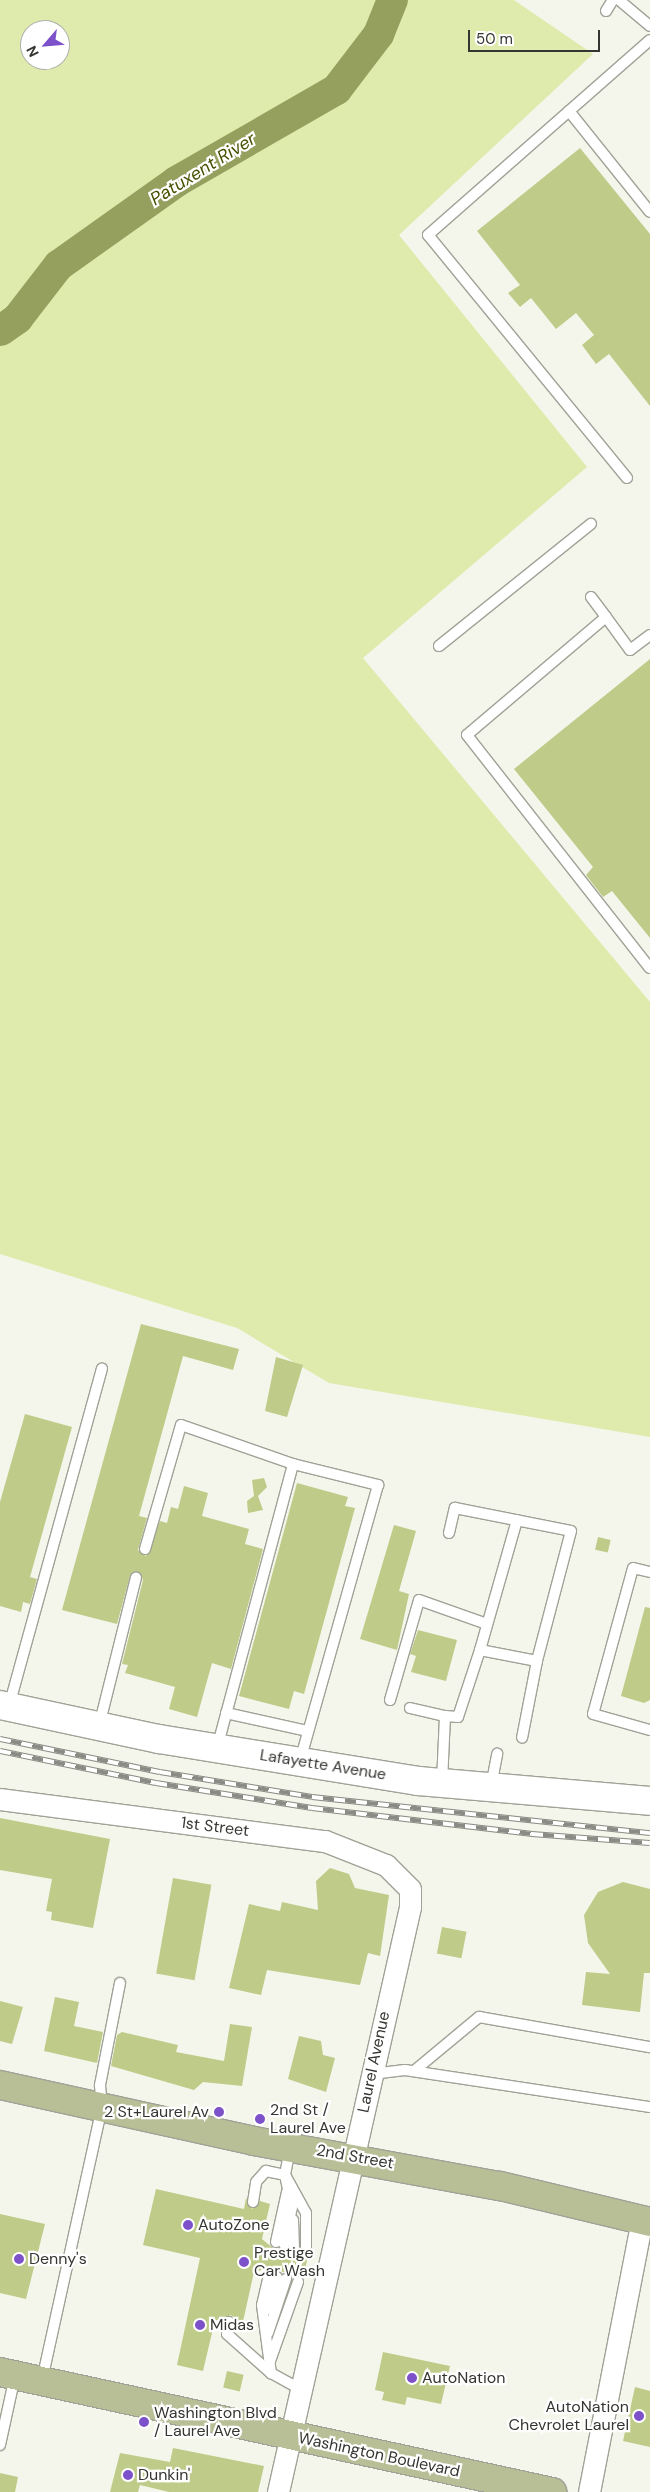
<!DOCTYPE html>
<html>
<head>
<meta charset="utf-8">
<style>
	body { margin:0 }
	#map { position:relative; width:650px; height:2492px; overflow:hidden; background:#f4f6eb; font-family:"DM Sans",sans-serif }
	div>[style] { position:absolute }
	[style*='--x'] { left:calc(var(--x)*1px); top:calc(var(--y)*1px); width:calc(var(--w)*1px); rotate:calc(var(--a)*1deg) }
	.green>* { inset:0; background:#dfeaad }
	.river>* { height:31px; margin:-15.5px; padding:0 15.5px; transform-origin:15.5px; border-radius:15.5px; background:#95a05e }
	.building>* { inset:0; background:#bfcb88; transform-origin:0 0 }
	.roads { filter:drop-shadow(1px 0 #a0a297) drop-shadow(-1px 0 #a0a297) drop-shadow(0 1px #a0a297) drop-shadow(0 -1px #a0a297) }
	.lane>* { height:10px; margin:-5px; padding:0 5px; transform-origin:5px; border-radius:5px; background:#fff }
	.street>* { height:21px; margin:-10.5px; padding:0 10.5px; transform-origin:10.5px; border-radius:10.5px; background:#fff }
	.secondary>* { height:28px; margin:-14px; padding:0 14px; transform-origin:14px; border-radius:14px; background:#fff }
	.primary>* { height:28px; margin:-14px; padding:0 14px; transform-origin:14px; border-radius:14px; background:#b8be96 }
	.rail>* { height:5.5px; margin-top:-2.75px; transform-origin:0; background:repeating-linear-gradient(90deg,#fff 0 11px,#8a8b84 0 22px); box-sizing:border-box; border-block:1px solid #8a8b84 }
	.dots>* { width:14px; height:14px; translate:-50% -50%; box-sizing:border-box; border:2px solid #fff; border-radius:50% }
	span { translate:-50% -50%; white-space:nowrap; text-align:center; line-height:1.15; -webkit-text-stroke:4.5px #fff; paint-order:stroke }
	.street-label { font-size:16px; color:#353631 }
	.poi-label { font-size:16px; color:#353631 }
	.left { translate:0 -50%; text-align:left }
	.right { translate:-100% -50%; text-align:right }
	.water-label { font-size:18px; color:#495100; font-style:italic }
	.north { position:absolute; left:20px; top:20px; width:50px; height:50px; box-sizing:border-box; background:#fff; border:1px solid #aeafad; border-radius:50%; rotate:243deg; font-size:14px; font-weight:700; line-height:20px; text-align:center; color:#353631 }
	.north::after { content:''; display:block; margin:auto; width:18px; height:22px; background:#7d51ca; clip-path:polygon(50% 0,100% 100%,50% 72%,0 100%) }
	.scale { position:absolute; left:468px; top:30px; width:132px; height:22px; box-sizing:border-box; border:2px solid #353631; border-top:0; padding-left:6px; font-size:15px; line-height:18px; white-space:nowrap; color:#353631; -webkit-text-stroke:4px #fff; paint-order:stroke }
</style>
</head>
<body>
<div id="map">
	<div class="green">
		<div style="clip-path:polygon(evenodd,0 0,514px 0,593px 54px,399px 235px,587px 467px,363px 658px,650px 1002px,650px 1437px,329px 1383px,237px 1328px,0 1254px,0 0,30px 30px,60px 30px,60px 60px,30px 60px,30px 30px)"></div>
	</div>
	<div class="river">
		<div style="--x:0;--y:330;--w:21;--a:-35"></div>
		<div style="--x:17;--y:318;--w:67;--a:-52.3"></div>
		<div style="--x:58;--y:265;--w:145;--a:-35.4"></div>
		<div style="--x:176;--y:181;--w:185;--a:-29.9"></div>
		<div style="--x:336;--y:89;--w:69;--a:-52.6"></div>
		<div style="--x:378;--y:34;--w:37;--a:-68"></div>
	</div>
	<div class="building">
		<div style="clip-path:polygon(580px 148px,650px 234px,650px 406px,609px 354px,596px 364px,582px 345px,594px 335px,576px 313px,556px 329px,531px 298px,520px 307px,508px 293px,520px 285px,477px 231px)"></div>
		<div style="clip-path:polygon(650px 659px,650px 938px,612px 891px,603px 897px,586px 875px,593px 867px,514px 769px)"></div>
		<div style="clip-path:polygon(141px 1324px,239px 1349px,233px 1370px,183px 1356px,139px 1516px,147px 1518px,138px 1550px,146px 1556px,160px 1521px,167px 1523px,171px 1507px,178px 1509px,184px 1486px,208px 1493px,202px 1516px,249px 1529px,245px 1544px,263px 1549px,231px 1669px,212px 1663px,197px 1717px,169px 1709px,175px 1687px,125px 1673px,128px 1665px,122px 1664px,143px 1580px,140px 1573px,130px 1576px,117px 1624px,62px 1610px)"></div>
		<div style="clip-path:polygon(276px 1357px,303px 1365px,287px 1417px,265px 1411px)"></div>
		<div style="clip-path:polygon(25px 1414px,72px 1427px,30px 1577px,37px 1579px,30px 1604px,23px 1602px,21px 1612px,0 1606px,0 1502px)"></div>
		<div style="clip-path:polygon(264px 1478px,267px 1487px,258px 1496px,263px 1510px,248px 1513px,247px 1501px,254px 1496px,252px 1480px)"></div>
		<div style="clip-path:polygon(297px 1483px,348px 1497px,345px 1506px,355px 1508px,304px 1694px,294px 1691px,289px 1709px,239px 1696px)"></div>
		<div style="clip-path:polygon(394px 1525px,416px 1531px,399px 1591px,409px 1594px,397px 1650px,360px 1639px)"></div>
		<div style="left:598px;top:1537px;width:13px;height:13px;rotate:13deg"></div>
		<div style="clip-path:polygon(645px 1607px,650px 1608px,650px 1700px,644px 1703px,621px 1696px)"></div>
		<div style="clip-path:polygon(418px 1630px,457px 1640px,446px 1681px,411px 1672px,416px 1656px,410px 1654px)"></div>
		<div style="clip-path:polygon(0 1818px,110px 1839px,93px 1928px,51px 1920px,52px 1912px,46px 1911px,52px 1879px,0 1870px)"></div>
		<div style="clip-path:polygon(330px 1868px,349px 1874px,355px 1888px,389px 1895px,380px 1956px,368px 1953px,360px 1985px,267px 1970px,261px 1995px,229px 1988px,249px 1904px,280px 1911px,282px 1902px,318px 1910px,316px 1881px)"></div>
		<div style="left:173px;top:1878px;width:39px;height:97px;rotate:10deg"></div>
		<div style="clip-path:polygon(623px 1882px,650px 1889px,650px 1973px,644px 1973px,640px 2012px,582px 2005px,586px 1972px,610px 1974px,588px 1943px,584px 1915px,598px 1892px)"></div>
		<div style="left:442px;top:1927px;width:25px;height:27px;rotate:11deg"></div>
		<div style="clip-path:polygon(55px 1997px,79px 2002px,74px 2026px,103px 2032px,97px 2063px,44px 2051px)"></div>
		<div style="clip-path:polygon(0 2001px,23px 2007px,12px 2044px,0 2041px)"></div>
		<div style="clip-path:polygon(230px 2024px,252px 2027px,242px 2086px,203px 2082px,194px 2090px,111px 2066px,117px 2035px,122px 2032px,178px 2045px,176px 2052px,224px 2061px)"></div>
		<div style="clip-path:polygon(299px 2036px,321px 2041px,323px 2055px,335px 2058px,326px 2092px,288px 2079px)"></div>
		<div style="clip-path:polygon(156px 2189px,244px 2209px,246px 2198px,252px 2209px,260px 2201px,270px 2204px,262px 2239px,274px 2249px,308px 2256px,303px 2278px,270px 2268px,254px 2272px,242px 2326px,231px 2315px,222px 2321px,215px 2320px,203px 2371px,177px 2365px,200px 2258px,143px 2245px)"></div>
		<div style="clip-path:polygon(0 2214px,45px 2224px,26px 2299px,0 2293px)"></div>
		<div style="clip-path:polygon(383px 2352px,450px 2366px,441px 2404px,407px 2397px,405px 2405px,382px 2400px,384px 2392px,375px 2390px)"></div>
		<div style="left:227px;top:2371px;width:17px;height:17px;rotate:13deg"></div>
		<div style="clip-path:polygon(635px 2387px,650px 2391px,650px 2447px,623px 2441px)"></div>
		<div style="clip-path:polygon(173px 2448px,264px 2466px,258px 2492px,169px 2492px,140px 2485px,138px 2492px,110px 2492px,120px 2453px,170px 2462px)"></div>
		<div style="clip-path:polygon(0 2473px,18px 2477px,15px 2492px,0 2492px)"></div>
	</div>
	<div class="roads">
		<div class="lane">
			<div style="--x:619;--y:0;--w:40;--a:40"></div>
			<div style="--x:606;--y:11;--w:13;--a:-58"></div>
			<div style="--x:569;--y:111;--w:129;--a:51.3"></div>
			<div style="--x:627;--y:478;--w:314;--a:-129.3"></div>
			<div style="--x:428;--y:235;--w:295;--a:-41.3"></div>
			<div style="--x:591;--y:597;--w:25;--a:53"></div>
			<div style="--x:650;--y:635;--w:25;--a:143"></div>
			<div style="--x:630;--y:650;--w:41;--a:-126"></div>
			<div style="--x:606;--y:617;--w:182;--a:139.7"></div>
			<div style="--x:467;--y:735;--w:296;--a:51.9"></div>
			<div style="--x:439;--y:646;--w:195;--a:-38.8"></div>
			<div style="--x:449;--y:1533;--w:26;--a:-77"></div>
			<div style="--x:455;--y:1508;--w:118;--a:11.2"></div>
			<div style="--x:571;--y:1531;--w:134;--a:104.7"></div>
			<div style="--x:145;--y:1549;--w:129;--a:-73.8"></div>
			<div style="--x:181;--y:1425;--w:119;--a:19.2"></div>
			<div style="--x:650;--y:1572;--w:17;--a:-167"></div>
			<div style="--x:633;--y:1568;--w:151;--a:105.3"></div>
			<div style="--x:593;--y:1714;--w:59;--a:15.7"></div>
			<div style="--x:480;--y:1650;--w:135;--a:-74.1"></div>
			<div style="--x:390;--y:1700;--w:104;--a:-73.8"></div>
			<div style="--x:419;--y:1600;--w:72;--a:19.4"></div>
			<div style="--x:9;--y:1706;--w:350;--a:-74.6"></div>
			<div style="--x:410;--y:1708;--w:36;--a:13"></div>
			<div style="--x:445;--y:1716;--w:67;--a:92.6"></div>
			<div style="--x:226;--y:1713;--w:84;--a:12.4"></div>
			<div style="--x:445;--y:1716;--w:13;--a:4"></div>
			<div style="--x:458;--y:1717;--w:71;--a:-71.8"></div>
			<div style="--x:480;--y:1650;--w:58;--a:10.9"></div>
			<div style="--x:537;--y:1661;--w:78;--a:101"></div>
			<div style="--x:99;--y:1726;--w:153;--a:-76"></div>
			<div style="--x:217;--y:1748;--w:294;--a:-75"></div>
			<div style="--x:293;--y:1464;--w:88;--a:13.9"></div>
			<div style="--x:378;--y:1485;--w:286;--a:105.8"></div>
			<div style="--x:491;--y:1786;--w:33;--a:-79"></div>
			<div style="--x:414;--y:2071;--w:85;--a:-39.7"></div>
			<div style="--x:479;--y:2017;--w:174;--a:10"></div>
			<div style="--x:372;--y:2074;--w:33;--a:-7"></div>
			<div style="--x:405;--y:2070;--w:248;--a:8.6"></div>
			<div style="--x:290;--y:2149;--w:26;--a:101"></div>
			<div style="--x:285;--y:2175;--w:43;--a:61.1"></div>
			<div style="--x:306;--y:2213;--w:37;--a:90"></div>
			<div style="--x:253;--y:2202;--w:20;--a:-81"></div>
			<div style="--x:256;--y:2182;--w:15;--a:-48"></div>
			<div style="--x:266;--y:2171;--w:19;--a:12"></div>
			<div style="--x:285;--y:2175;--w:33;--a:78"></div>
			<div style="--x:292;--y:2207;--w:38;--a:102"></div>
			<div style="--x:293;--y:2220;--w:27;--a:88"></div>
			<div style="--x:276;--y:2242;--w:51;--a:-77.6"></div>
			<div style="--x:269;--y:2275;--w:31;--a:103"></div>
			<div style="--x:262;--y:2305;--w:69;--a:82.5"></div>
			<div style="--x:271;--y:2373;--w:35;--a:29"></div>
			<div style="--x:269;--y:2309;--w:33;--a:-76"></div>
			<div style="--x:229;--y:2322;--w:12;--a:99"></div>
			<div style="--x:227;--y:2334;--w:59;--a:41.6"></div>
			<div style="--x:268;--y:2333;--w:57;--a:-71.6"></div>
			<div style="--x:270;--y:2361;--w:84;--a:-70.5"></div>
			<div style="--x:42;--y:2380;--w:279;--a:-77.6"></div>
			<div style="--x:102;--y:2108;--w:23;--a:-95"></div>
			<div style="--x:100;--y:2085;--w:104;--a:-78.9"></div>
			<div style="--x:0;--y:2445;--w:71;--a:-77.7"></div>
		</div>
		<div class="street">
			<div style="--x:0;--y:1799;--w:328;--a:7.4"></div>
			<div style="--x:325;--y:1841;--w:66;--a:21.5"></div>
			<div style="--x:386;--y:1865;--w:34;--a:45"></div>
			<div style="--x:410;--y:1889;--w:18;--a:90"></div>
			<div style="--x:410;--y:1907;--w:600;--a:102.72"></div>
			<div style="--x:589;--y:2492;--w:277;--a:-79"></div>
		</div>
		<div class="secondary">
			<div style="--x:0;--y:1705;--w:163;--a:12.1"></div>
			<div style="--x:159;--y:1739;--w:262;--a:9.2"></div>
			<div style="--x:418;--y:1781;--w:233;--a:4.9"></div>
		</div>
		<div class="primary">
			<div style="--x:0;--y:2085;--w:260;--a:12.4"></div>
			<div style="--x:254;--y:2141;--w:250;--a:10.4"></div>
			<div style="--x:500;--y:2186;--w:154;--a:13.5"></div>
			<div style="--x:0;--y:2372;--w:565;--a:12.26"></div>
		</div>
	</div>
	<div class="rail">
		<div style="--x:0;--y:1739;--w:163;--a:11.7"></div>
		<div style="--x:160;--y:1772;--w:154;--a:9.3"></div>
		<div style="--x:312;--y:1797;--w:340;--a:6.1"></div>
		<div style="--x:0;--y:1751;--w:159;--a:11.6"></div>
		<div style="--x:156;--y:1783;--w:158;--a:9.1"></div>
		<div style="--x:312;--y:1808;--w:222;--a:6.7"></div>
		<div style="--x:532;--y:1834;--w:118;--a:4.4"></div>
	</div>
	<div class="dots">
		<div style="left:219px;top:2112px;background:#7d51ca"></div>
		<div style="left:260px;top:2119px;background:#7d51ca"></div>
		<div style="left:188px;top:2225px;background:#7d51ca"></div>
		<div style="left:19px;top:2259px;background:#7d51ca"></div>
		<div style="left:244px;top:2262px;background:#7d51ca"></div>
		<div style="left:200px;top:2325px;background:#7d51ca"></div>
		<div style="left:412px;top:2378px;background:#7d51ca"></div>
		<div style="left:639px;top:2416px;background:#7d51ca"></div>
		<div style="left:144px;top:2422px;background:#7d51ca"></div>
		<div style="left:128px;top:2475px;background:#7d51ca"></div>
	</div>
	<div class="street-label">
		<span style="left:323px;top:1765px;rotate:9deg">Lafayette Avenue</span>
		<span style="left:215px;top:1827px;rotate:7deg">1st Street</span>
		<span style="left:374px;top:2062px;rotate:-78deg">Laurel Avenue</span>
		<span style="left:355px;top:2157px;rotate:10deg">2nd Street</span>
		<span style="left:379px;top:2455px;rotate:12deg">Washington Boulevard</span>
	</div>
	<div class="poi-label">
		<span class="left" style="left:270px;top:2119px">2nd St /<br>Laurel Ave</span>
		<span class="right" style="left:209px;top:2112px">2 St+Laurel Av</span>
		<span class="left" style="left:198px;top:2225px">AutoZone</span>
		<span class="left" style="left:254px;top:2262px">Prestige<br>Car Wash</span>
		<span class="left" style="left:29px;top:2259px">Denny's</span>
		<span class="left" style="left:210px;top:2325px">Midas</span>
		<span class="left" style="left:422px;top:2378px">AutoNation</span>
		<span class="right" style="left:629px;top:2416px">AutoNation<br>Chevrolet Laurel</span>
		<span class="left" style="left:154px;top:2422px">Washington Blvd<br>/ Laurel Ave</span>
		<span class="left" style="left:138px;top:2475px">Dunkin'</span>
	</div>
	<div class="water-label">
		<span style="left:203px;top:169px;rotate:-32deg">Patuxent River</span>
	</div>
	<div class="north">N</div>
	<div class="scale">50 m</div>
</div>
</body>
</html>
